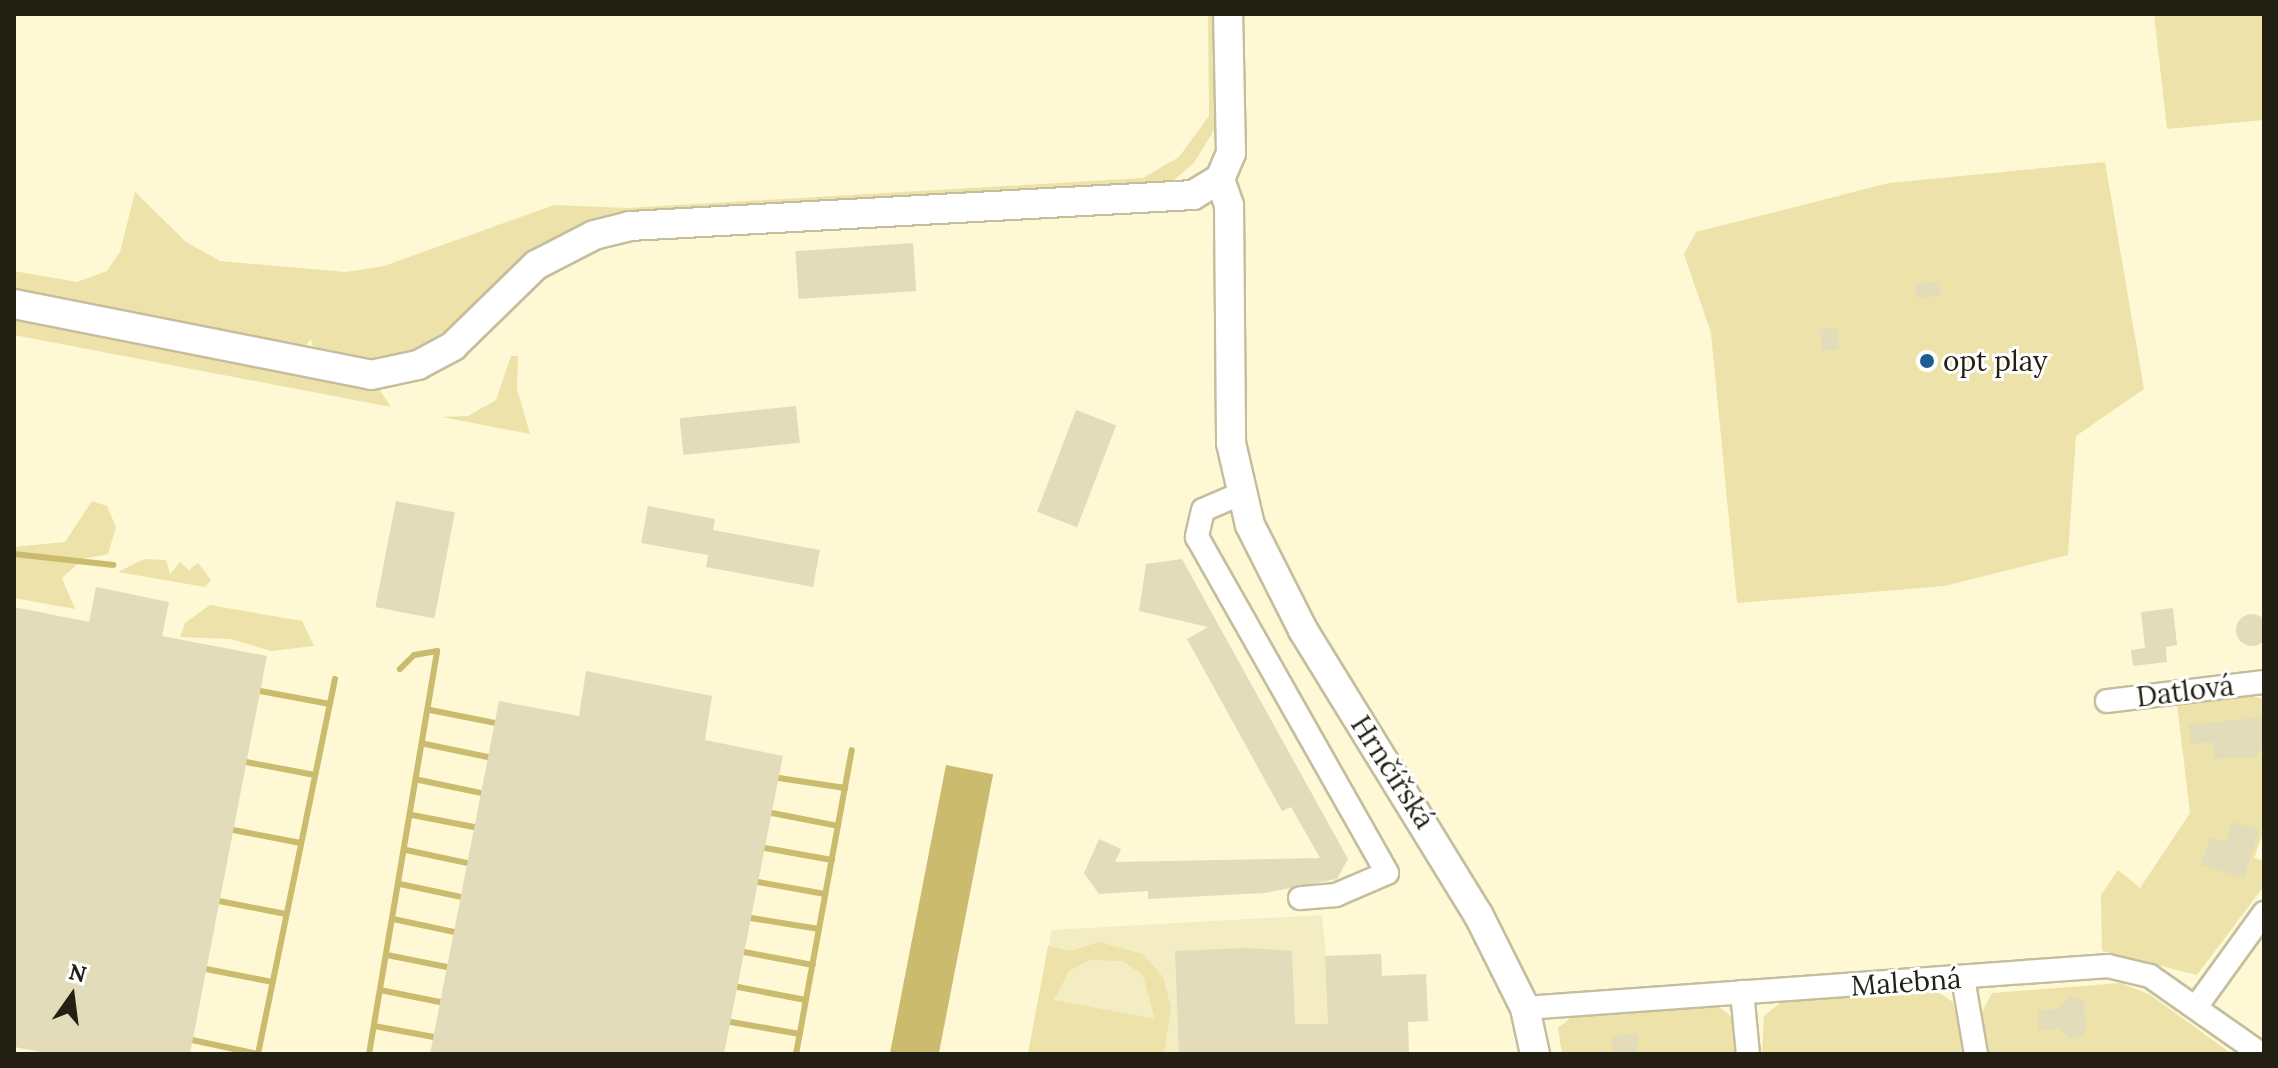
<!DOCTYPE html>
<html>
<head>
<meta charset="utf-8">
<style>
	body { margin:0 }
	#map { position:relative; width:2278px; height:1068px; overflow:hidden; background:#fef8d5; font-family:Lora,serif }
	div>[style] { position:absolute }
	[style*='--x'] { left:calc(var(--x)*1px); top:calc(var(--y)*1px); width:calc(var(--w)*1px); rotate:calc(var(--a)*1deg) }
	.built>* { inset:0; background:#f4ecc2 }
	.green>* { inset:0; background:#ede2a9 }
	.water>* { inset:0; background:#cabb6e; transform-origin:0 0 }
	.stream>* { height:6px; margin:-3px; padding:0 3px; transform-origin:3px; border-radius:3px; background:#cabb6e }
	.building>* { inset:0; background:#e2dcba; transform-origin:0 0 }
	.round { border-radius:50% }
	.roads { filter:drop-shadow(2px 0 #c4be9d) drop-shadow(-2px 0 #c4be9d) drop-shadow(0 2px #c4be9d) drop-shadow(0 -2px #c4be9d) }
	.minor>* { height:22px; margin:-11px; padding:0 11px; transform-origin:11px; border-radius:11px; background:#fff }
	.tertiary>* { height:28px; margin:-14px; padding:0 14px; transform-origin:14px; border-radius:14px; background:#fff }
	.dots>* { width:22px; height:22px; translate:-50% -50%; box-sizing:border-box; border:4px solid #fff; border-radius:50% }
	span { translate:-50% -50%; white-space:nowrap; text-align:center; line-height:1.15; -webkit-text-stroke:6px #fff; paint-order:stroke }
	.poi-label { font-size:28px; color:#221f13 }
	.left { translate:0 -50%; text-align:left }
	.street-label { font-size:28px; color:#221f13 }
	.frame { position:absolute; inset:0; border:16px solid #221f13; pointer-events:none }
	.north { position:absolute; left:32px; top:956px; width:80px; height:80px; -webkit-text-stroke:6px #fff; paint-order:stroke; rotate:14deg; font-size:22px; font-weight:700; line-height:32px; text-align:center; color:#221f13 }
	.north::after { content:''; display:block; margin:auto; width:28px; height:36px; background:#221f13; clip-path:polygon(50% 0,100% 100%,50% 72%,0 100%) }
</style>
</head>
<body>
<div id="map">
	<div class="built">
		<div style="clip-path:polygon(1322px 915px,1326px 956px,1381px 954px,1382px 976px,1426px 974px,1428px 1021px,1383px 1023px,1409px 1054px,1028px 1054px,1052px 930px)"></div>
	</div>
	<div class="green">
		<div style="clip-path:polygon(1208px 14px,1219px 14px,1217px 125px,1194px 163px,1168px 185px,631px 217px,447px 339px,371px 363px,315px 355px,311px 339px,301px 351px,14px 294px,14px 271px,77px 282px,107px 271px,120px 252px,135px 192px,186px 242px,220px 261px,346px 272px,384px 266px,554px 205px,627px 208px,1143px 178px,1179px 157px,1209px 116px)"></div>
		<div style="clip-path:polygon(2154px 14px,2264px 14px,2264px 120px,2167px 129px)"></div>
		<div style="clip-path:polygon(2105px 162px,2144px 389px,2076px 436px,2068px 555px,1944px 586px,1737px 603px,1711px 333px,1684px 254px,1696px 232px,1889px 183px)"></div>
		<div style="clip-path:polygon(14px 313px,377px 386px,391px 407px,14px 335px)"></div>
		<div style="clip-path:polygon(511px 356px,518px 356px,517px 389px,530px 434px,442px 417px,468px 416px,496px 400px)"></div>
		<div style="clip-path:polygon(92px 501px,107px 506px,116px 527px,108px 554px,83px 559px,62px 578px,75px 609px,14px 598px,14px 547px,65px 542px)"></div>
		<div style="clip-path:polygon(144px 559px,166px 560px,170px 574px,180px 562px,189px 570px,198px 563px,211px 580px,205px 587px,118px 572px)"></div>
		<div style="clip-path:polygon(210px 605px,302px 621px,314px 646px,271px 651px,231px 639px,180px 637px,185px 623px)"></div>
		<div style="clip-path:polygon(2246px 695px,2264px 699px,2264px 830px,2254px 858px,2264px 861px,2264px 886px,2197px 975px,2102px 951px,2101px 895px,2118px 870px,2140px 888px,2190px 813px,2177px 704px)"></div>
		<div style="clip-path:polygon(evenodd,1099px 942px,1143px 954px,1163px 977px,1171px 1007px,1164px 1054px,1028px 1054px,1048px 946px,1071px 951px,1099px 942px,1089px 960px,1123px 961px,1143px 975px,1155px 1019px,1054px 1000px,1069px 971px,1089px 960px)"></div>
		<div style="clip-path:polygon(2120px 983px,2149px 994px,2232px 1054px,1988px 1054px,1981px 1014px,1992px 993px)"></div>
		<div style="clip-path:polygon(1932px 988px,1953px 1002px,1964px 1054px,1762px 1054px,1764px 1016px,1785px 999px)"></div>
		<div style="clip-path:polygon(1717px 1005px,1734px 1019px,1739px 1054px,1562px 1054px,1558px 1028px,1575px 1014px)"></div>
	</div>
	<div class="water">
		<div style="left:946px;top:765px;width:48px;height:294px;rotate:11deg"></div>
	</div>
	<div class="stream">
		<div style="--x:14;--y:554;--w:100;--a:6.3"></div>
		<div style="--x:260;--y:691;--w:71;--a:10.5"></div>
		<div style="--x:430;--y:710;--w:66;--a:11.3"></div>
		<div style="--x:425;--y:744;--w:64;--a:11.7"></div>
		<div style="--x:246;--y:762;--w:70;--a:10.7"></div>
		<div style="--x:779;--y:778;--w:67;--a:8.6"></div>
		<div style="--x:419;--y:780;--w:63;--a:11.8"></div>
		<div style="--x:772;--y:813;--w:67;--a:11.1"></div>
		<div style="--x:412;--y:815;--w:63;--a:11"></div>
		<div style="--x:233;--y:830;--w:69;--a:10.8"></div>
		<div style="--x:765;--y:848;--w:68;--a:10.2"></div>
		<div style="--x:406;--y:850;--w:62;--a:12"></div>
		<div style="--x:758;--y:882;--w:68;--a:10.2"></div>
		<div style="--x:400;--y:884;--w:62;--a:12"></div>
		<div style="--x:219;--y:901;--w:68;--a:11"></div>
		<div style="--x:751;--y:918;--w:69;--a:9.2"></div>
		<div style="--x:393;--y:919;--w:62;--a:12"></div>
		<div style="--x:744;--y:952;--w:70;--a:10.7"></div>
		<div style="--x:387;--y:955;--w:61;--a:11.3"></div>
		<div style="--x:206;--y:969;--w:67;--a:11.1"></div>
		<div style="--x:738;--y:987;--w:69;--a:10.8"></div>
		<div style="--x:380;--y:990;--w:61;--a:11.3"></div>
		<div style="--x:731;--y:1022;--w:70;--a:9.9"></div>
		<div style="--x:374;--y:1026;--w:61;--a:10.4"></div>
		<div style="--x:192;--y:1040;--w:67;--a:12"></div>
		<div style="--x:258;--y:1054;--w:383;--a:-78.4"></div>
		<div style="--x:369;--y:1054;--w:409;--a:-80.4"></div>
		<div style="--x:437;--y:651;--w:23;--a:170"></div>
		<div style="--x:414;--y:655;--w:20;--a:135"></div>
		<div style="--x:796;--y:1054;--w:309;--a:-79.6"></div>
	</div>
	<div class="building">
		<div style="left:913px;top:243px;width:48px;height:118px;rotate:86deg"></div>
		<div style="left:1939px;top:282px;width:14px;height:24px;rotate:86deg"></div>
		<div style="left:1837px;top:328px;width:21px;height:17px;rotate:85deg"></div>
		<div style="left:796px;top:406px;width:37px;height:117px;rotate:84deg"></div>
		<div style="left:1076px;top:410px;width:43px;height:109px;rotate:21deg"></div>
		<div style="left:396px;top:501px;width:60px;height:108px;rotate:11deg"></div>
		<div style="clip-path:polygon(648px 506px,715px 519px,713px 530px,820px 550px,813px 587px,706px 567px,708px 555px,641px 543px)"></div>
		<div style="clip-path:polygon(1182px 559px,1348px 859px,1337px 879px,1265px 893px,1148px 899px,1148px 891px,1099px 894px,1084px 873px,1099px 839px,1121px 849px,1115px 862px,1320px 858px,1291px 807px,1282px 811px,1187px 639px,1208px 627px,1139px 611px,1146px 564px)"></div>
		<div style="clip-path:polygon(96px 587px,169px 602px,162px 636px,267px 656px,190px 1054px,52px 1054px,14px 1047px,14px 607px,89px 622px)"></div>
		<div style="clip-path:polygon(2173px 608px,2177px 645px,2166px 647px,2167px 662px,2133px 666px,2131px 650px,2145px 648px,2141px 612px)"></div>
		<div class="round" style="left:2236px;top:614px;width:32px;height:32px"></div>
		<div style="clip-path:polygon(586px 671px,712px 696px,705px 740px,783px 756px,724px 1054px,430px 1054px,499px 701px,579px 716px)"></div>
		<div style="clip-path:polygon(2263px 717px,2264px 746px,2256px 757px,2215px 759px,2212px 742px,2191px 744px,2188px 725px)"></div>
		<div style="clip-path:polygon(2232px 822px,2259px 829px,2244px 878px,2201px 865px,2210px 837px,2226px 842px)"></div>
		<div style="clip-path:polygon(1247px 948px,1292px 951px,1295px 1024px,1328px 1024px,1325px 956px,1381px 954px,1382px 976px,1426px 974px,1428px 1021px,1408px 1022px,1409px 1054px,1179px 1054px,1175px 951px)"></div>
		<div style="clip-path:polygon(2070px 996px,2084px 1001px,2086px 1033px,2073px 1040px,2059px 1029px,2039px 1030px,2038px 1011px,2057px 1009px)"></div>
		<div style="clip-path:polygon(1637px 1033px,1638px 1054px,1613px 1054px,1611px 1038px)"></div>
	</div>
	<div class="roads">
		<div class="minor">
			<div style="--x:1240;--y:494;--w:40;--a:156.6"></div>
			<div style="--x:1203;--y:510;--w:28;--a:103"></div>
			<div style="--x:1197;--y:537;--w:386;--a:60.5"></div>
			<div style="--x:1387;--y:873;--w:56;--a:156.7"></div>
			<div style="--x:1336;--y:895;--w:36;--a:175"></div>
			<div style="--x:2107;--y:701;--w:158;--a:-6.9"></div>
			<div style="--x:1963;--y:978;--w:77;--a:80.3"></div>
			<div style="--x:1742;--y:992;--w:62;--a:84.5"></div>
			<div style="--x:2196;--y:1007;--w:116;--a:-54.1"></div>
			<div style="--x:1525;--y:1008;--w:585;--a:-4.12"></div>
			<div style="--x:2108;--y:966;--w:43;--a:13.4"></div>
			<div style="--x:2150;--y:976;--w:136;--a:35.1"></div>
		</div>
		<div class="tertiary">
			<div style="--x:1220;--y:179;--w:28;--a:71"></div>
			<div style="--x:1229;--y:205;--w:238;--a:89.5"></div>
			<div style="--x:1231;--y:443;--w:84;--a:77"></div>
			<div style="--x:1250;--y:525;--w:118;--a:63.2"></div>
			<div style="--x:1303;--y:630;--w:334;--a:58.4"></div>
			<div style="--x:1478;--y:914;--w:105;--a:63.4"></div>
			<div style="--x:1525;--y:1008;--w:47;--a:77.7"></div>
			<div style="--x:14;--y:304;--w:364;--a:11.2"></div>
			<div style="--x:371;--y:375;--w:48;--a:-12"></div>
			<div style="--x:418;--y:365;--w:40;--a:-28"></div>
			<div style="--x:453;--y:346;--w:116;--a:-44.3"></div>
			<div style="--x:536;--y:265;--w:65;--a:-27.3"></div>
			<div style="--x:594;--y:235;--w:37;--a:-14"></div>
			<div style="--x:630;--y:226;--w:564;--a:-3.15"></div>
			<div style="--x:1193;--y:195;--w:31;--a:-31"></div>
			<div style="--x:1220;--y:179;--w:28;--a:-67"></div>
			<div style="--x:1231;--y:153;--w:139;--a:-91.2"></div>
		</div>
	</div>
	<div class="dots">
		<div style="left:1927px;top:361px;background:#1e5d93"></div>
	</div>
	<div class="poi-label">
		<span class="left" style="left:1943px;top:361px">opt play</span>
	</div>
	<div class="street-label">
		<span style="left:2185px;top:691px;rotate:-7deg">Datlová</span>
		<span style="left:1393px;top:772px;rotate:57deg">Hrnčířská</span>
		<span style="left:1906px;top:982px;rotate:-4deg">Malebná</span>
	</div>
	<div class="frame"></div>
	<div class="north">N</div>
</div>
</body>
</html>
